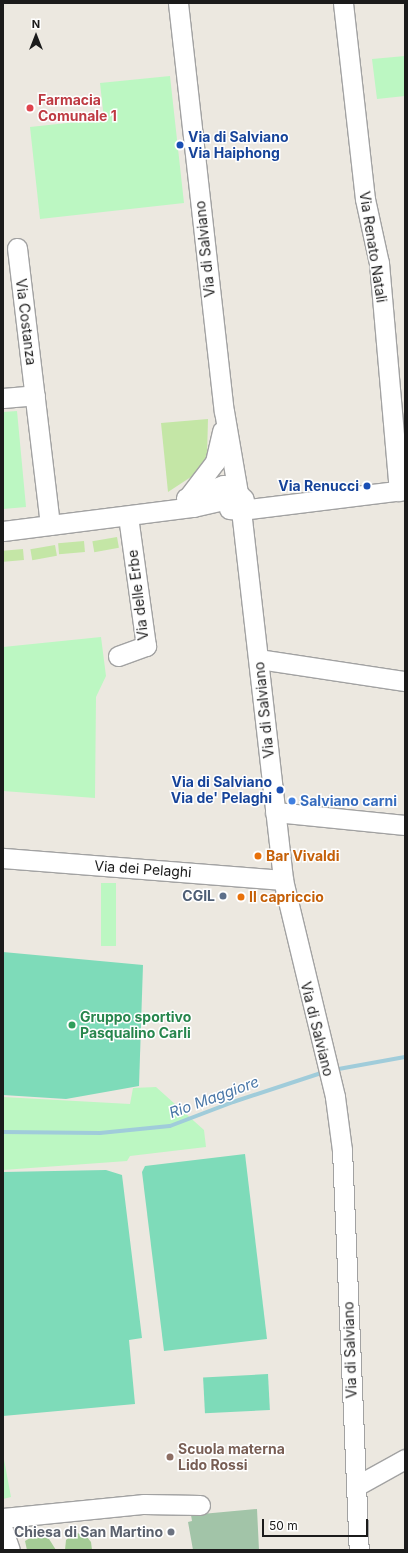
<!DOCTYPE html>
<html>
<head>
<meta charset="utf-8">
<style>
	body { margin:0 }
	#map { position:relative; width:408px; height:1553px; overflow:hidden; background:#ece8e0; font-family:Inter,sans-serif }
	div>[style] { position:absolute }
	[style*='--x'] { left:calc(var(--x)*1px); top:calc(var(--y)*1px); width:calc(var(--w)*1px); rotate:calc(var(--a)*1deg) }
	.grass>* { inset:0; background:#c4e6a6; transform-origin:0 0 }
	.forest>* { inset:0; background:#a4cb95 }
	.cemetery>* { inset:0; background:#a2c4a8 }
	.park>* { inset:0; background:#bcf7c2; transform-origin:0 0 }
	.pitch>* { inset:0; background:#7edbb9; transform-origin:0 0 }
	.stream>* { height:4px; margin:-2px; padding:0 2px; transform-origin:2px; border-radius:2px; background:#a0ccda }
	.roads { filter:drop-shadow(1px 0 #a2a2a2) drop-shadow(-1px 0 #a2a2a2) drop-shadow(0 1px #a2a2a2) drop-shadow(0 -1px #a2a2a2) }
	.minor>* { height:19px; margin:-9.5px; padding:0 9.5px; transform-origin:9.5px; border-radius:9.5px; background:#fff }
	.dots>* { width:11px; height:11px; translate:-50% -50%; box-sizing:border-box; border:2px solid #fff; border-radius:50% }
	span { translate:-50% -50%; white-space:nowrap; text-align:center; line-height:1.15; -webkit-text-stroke:3px #fff; paint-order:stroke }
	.health-label { font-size:14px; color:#be3a42; font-weight:700 }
	.left { translate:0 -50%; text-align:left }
	.transit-label { font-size:14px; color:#164399; font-weight:700 }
	.right { translate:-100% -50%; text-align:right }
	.street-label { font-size:14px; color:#1b1b1b }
	.shop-label { font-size:14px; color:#366cbe; font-weight:700 }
	.food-label { font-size:14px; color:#c56008; font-weight:700 }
	.service-label { font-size:14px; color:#4e5e75; font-weight:700 }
	.leisure-label { font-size:14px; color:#27864d; font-weight:700 }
	.education-label { font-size:14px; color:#785e54; font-weight:700 }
	.worship-label { font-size:14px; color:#5b616d; font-weight:700 }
	.water-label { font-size:15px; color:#4a77a7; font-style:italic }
	.frame { position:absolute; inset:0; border:4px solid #1b1b1b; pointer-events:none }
	.north { position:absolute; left:16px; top:16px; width:40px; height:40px; -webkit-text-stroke:3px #fff; paint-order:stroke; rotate:0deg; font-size:11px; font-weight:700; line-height:16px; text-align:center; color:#1b1b1b }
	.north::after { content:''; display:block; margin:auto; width:14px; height:18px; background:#1b1b1b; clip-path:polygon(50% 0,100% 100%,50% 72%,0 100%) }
	.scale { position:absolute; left:262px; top:1519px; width:106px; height:18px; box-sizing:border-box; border:2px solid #1b1b1b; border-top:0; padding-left:5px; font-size:12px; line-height:14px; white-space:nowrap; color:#1b1b1b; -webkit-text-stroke:3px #fff; paint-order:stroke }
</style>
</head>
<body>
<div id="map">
	<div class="grass">
		<div style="clip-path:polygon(208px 419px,207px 456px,197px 473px,168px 492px,161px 423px)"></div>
		<div style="left:117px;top:537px;width:11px;height:25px;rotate:80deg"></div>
		<div style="left:84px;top:541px;width:11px;height:26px;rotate:85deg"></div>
		<div style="left:55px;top:545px;width:11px;height:25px;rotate:80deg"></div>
		<div style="left:23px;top:549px;width:11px;height:20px;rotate:85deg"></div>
	</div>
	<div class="forest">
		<div style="clip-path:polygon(75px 1532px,87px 1537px,91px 1542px,92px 1550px,65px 1550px,66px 1540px)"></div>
		<div style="clip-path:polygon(43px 1537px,49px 1539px,56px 1550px,27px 1550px,25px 1541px,30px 1538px)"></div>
	</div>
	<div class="cemetery">
		<div style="clip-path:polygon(257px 1509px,259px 1550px,193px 1550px,188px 1522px,192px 1521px,191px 1515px)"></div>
	</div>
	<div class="park">
		<div style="clip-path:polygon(405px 56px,405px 96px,377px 99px,372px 59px)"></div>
		<div style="clip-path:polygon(170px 76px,184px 203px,40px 219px,30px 127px,104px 119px,100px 83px)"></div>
		<div style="clip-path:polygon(17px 411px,26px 507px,3px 509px,3px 412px)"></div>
		<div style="clip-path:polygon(101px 637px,106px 676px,96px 697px,95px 798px,3px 791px,3px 647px)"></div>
		<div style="left:101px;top:883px;width:15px;height:63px"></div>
		<div style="clip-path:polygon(156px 1087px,204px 1130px,206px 1147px,130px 1156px,127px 1161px,3px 1170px,3px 1097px,130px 1104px,133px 1088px)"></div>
		<div style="clip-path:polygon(3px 1454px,11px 1497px,3px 1499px)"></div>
	</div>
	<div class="pitch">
		<div style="clip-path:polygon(3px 952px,143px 965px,139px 1086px,66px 1099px,3px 1095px)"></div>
		<div style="clip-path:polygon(245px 1154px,267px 1339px,164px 1351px,142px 1172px,145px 1166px)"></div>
		<div style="clip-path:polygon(106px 1170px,122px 1175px,142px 1338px,129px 1340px,135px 1404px,3px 1416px,3px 1172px)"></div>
		<div style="left:268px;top:1374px;width:36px;height:65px;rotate:87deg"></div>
	</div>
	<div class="stream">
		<div style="--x:333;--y:1070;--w:73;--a:-10.2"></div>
		<div style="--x:3;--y:1132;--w:97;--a:0.6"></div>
		<div style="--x:100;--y:1133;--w:70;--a:-5.7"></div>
		<div style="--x:170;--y:1126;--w:67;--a:-20.9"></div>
		<div style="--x:233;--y:1102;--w:96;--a:-18.2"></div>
	</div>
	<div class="roads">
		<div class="minor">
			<div style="--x:178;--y:3;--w:411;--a:83.6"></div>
			<div style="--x:224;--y:411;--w:100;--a:80.3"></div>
			<div style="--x:241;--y:510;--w:372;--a:83.5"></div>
			<div style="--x:283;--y:880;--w:223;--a:76.5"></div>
			<div style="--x:335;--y:1097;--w:53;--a:82.5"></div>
			<div style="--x:342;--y:1150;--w:400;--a:87.6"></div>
			<div style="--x:343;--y:3;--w:197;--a:83.6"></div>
			<div style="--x:365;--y:199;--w:66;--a:77.7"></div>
			<div style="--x:379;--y:263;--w:229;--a:85"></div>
			<div style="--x:17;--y:248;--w:279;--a:83.2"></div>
			<div style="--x:3;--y:398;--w:32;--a:-5"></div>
			<div style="--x:189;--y:496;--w:43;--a:-52.6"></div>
			<div style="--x:215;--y:462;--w:32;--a:-77"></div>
			<div style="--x:186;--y:498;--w:39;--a:-19"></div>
			<div style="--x:223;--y:485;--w:7;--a:8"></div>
			<div style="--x:230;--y:486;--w:19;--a:43"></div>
			<div style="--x:229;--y:509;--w:12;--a:5"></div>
			<div style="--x:241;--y:510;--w:165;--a:-7"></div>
			<div style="--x:3;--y:531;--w:192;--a:-7.2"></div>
			<div style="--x:193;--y:507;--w:37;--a:-13"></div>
			<div style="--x:229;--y:499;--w:11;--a:-34"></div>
			<div style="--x:118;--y:656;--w:30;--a:-20"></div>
			<div style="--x:146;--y:646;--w:130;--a:-97.9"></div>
			<div style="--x:259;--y:659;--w:148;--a:8.6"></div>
			<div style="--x:275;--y:812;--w:131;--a:5.7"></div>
			<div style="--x:3;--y:858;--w:281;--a:4.5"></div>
			<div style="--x:358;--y:1485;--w:54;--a:-29"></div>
			<div style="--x:3;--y:1518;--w:142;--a:-5.7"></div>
			<div style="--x:144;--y:1504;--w:56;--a:1"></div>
			<div style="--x:3;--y:1530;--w:21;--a:71"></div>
		</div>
	</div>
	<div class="dots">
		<div style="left:30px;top:108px;background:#e0444e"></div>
		<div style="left:180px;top:145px;background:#1a4fb4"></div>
		<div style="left:367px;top:486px;background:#1a4fb4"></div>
		<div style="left:280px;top:790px;background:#1a4fb4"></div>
		<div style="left:292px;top:801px;background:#3f7fe0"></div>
		<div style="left:258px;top:856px;background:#e8710a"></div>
		<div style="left:223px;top:896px;background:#5c6f8a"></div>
		<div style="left:241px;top:897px;background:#e8710a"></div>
		<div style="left:72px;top:1025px;background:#2e9e5b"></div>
		<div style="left:170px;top:1457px;background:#8d6e63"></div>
		<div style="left:171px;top:1532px;background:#6b7280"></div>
	</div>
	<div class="health-label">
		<span class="left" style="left:38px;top:108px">Farmacia<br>Comunale 1</span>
	</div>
	<div class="transit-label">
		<span class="left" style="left:188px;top:145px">Via di Salviano<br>Via Haiphong</span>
		<span class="right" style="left:359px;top:486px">Via Renucci</span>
		<span class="right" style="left:272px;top:790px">Via di Salviano<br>Via de' Pelaghi</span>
	</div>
	<div class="street-label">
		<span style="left:373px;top:247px;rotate:81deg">Via Renato Natali</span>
		<span style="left:205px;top:249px;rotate:-96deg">Via di Salviano</span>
		<span style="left:26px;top:322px;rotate:83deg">Via Costanza</span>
		<span style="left:138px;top:595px;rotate:-97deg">Via delle Erbe</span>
		<span style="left:264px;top:710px;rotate:-96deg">Via di Salviano</span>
		<span style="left:143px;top:869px;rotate:4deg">Via dei Pelaghi</span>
		<span style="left:317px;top:1029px;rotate:76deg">Via di Salviano</span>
		<span style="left:350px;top:1350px;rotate:-92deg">Via di Salviano</span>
	</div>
	<div class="shop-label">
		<span class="left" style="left:300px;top:801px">Salviano carni</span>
	</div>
	<div class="food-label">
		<span class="left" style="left:266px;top:856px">Bar Vivaldi</span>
		<span class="left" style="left:249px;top:897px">Il capriccio</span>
	</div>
	<div class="service-label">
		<span class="right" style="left:215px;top:896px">CGIL</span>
	</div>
	<div class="leisure-label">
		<span class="left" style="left:80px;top:1025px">Gruppo sportivo<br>Pasqualino Carli</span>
	</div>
	<div class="education-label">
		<span class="left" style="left:178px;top:1457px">Scuola materna<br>Lido Rossi</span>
	</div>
	<div class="worship-label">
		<span class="right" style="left:163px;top:1532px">Chiesa di San Martino</span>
	</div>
	<div class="water-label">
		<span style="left:214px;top:1097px;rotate:-20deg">Rio Maggiore</span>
	</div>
	<div class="frame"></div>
	<div class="north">N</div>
	<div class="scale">50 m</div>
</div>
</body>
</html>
